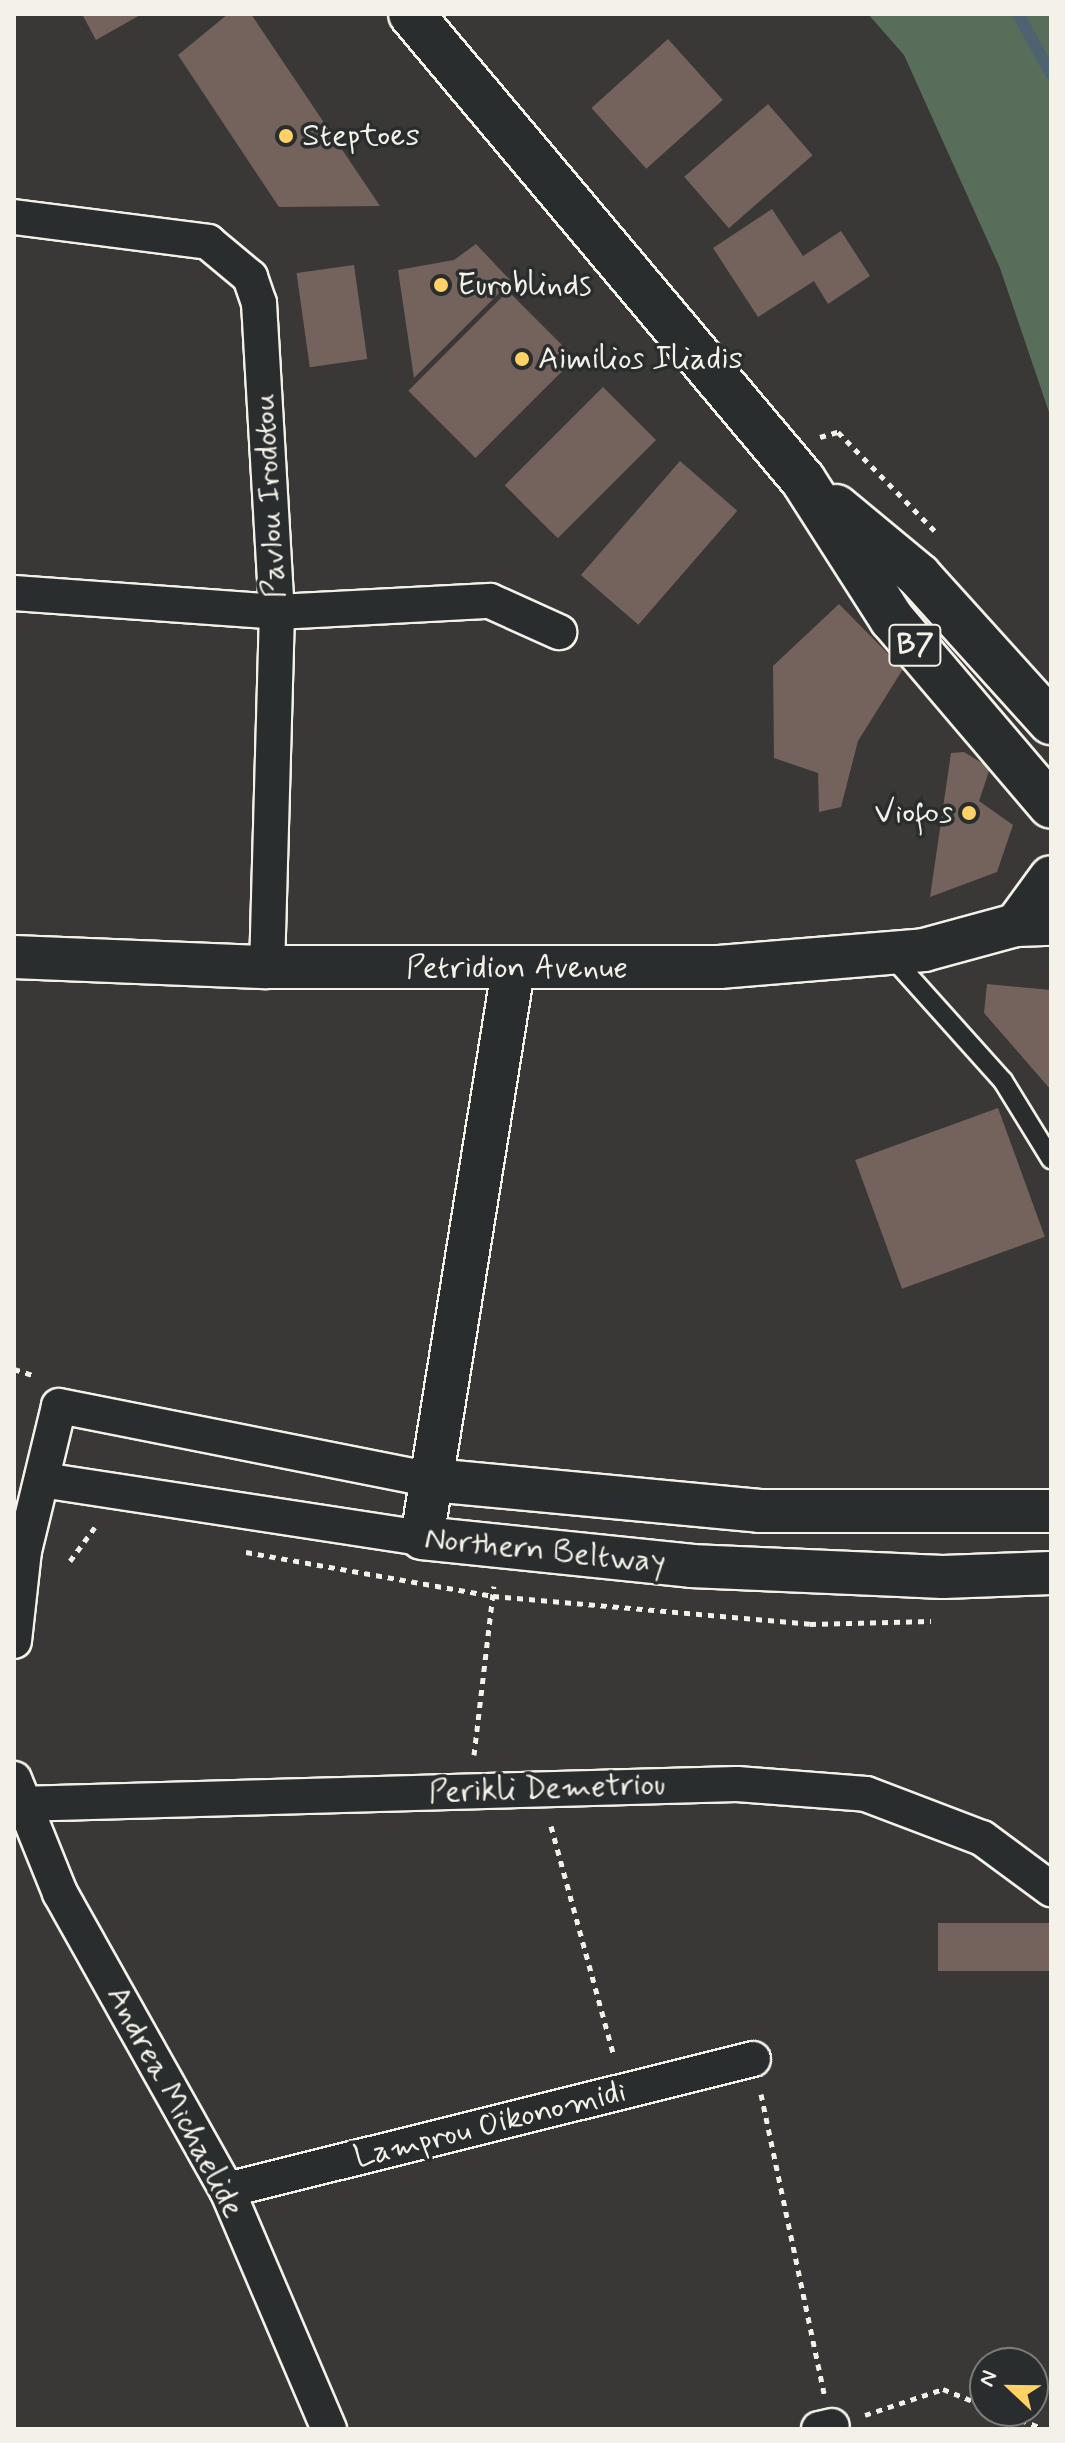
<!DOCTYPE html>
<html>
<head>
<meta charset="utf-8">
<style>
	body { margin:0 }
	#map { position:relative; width:1065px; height:2443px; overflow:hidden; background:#393837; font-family:Mynerve,sans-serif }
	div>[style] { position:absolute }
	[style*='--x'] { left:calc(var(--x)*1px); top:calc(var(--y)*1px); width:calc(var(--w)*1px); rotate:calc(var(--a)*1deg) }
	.green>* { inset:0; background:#596e5a }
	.stream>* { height:12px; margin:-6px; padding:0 6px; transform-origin:6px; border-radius:6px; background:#4f6272 }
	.building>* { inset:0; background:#74625d; transform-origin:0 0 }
	.path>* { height:5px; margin-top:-2.5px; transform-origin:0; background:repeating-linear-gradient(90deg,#f4f1e8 0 6px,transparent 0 12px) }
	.roads { filter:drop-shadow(2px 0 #f4f1e8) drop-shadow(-2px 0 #f4f1e8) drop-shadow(0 2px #f4f1e8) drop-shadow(0 -2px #f4f1e8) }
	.service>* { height:18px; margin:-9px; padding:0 9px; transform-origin:9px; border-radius:9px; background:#2a2d2e }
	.minor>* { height:34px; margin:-17px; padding:0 17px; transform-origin:17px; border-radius:17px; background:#2a2d2e }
	.tertiary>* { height:42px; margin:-21px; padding:0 21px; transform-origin:21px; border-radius:21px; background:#2a2d2e }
	.primary>* { height:44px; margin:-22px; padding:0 22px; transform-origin:22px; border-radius:22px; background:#2a2d2e }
	.dots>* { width:22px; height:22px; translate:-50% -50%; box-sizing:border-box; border:4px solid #2a2d2e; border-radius:50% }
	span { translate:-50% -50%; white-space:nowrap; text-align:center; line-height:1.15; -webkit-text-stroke:7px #2a2d2e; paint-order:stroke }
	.shield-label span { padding:2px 6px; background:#2a2d2e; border:2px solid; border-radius:6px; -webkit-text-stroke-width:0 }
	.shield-label { font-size:30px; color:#f4f1e8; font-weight:700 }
	.poi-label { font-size:32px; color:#f4f1e8 }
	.left { translate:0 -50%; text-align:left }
	.right { translate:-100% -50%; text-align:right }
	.street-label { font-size:32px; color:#f4f1e8 }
	.frame { position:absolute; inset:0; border:16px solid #f4f1e8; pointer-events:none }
	.north { position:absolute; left:969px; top:2347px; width:80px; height:80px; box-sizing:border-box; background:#2a2d2e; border:2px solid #7b7b78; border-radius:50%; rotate:292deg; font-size:22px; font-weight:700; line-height:32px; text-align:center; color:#f4f1e8 }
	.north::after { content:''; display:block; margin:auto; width:28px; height:36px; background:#ffd166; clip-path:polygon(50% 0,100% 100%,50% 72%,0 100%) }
</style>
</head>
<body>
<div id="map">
	<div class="green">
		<div style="clip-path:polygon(868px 14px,1051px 14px,1051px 418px,1000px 268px,904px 55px)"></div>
	</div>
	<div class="stream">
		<div style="--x:1018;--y:14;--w:68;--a:61.2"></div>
	</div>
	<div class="building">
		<div style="clip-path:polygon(82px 14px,142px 14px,96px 40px)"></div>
		<div style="clip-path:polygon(228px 14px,251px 14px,380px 206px,279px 207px,178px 55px)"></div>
		<div style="left:668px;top:39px;width:82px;height:103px;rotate:48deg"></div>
		<div style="left:768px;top:104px;width:68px;height:111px;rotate:49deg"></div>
		<div style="clip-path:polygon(772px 209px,803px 256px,841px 231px,870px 276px,828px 304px,814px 281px,758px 317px,713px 248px)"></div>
		<div style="clip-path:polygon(476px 244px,511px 281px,414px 378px,398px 270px,454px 260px)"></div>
		<div style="left:354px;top:265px;width:95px;height:58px;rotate:82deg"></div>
		<div style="left:508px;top:291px;width:95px;height:141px;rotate:45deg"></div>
		<div style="left:603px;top:387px;width:75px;height:139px;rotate:45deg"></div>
		<div style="left:680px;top:461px;width:76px;height:151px;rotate:41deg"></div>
		<div style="clip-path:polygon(839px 604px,903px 669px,858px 741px,841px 807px,819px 812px,818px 773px,774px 758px,773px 666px)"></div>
		<div style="clip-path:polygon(964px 752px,990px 768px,979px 801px,1013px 825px,997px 872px,930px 897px,951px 753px)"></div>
		<div style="clip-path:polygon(987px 984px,1051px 990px,1051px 1090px,984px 1013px)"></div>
		<div style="left:998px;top:1108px;width:137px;height:152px;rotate:70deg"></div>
		<div style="left:1051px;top:1923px;width:48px;height:113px;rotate:90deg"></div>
	</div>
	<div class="path">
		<div style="--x:820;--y:437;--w:19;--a:-16"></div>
		<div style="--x:838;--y:432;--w:143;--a:45.6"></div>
		<div style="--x:14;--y:1369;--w:23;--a:18"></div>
		<div style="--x:246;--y:1552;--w:251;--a:10.1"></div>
		<div style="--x:493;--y:1596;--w:318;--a:5"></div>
		<div style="--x:810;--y:1624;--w:121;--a:-1.4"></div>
		<div style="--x:70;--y:1561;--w:42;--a:-53.7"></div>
		<div style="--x:474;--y:1755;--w:170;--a:-83.3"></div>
		<div style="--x:551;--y:1826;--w:238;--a:74.7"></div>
		<div style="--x:761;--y:2094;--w:306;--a:78.1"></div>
		<div style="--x:998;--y:2411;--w:49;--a:21.4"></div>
		<div style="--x:865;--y:2415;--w:82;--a:-18.4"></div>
		<div style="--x:943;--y:2389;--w:45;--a:22"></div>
	</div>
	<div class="roads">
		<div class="service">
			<div style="--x:890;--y:955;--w:169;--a:48.1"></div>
			<div style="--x:1003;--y:1081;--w:92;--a:58.4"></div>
		</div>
		<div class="minor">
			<div style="--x:14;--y:217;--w:196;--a:7.3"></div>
			<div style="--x:208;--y:242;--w:55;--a:39.8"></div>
			<div style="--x:250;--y:277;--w:28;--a:71"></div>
			<div style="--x:259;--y:303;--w:310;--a:86.7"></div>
			<div style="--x:277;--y:612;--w:355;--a:91.6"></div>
			<div style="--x:14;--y:593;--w:264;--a:4.1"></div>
			<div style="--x:277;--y:612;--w:213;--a:-3"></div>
			<div style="--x:490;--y:601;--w:76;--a:24.2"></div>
			<div style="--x:42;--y:1480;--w:384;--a:8.7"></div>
			<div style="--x:14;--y:1641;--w:91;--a:-83.7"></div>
			<div style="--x:24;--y:1551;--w:149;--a:-76.4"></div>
			<div style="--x:59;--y:1406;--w:380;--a:11.2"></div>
			<div style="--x:14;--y:1779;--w:123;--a:68"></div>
			<div style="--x:60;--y:1893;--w:341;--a:60.7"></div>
			<div style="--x:227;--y:2190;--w:260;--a:66.9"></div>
			<div style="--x:19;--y:1804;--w:718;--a:-1.6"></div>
			<div style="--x:737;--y:1784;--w:129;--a:4.4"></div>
			<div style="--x:866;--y:1794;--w:124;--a:20.8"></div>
			<div style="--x:982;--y:1838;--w:86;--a:36.5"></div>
			<div style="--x:227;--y:2190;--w:542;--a:-13.98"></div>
			<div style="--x:819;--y:2429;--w:13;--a:-13"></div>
		</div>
		<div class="tertiary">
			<div style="--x:1016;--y:925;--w:59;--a:-53.9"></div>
			<div style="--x:14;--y:957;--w:253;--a:2.3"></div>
			<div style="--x:267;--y:967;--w:452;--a:0"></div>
			<div style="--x:719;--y:967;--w:206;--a:-4.7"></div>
			<div style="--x:924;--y:950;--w:95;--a:-15.2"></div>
			<div style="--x:1016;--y:925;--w:35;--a:-2"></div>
			<div style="--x:513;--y:970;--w:575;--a:99.1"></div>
			<div style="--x:422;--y:1538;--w:270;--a:5.9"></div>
			<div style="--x:691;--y:1566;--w:252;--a:2.5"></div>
			<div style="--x:943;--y:1577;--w:108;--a:-2.1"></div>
			<div style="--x:432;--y:1480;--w:329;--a:5.4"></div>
			<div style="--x:760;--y:1511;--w:291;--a:0"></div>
		</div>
		<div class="primary">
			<div style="--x:411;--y:14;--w:609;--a:49.93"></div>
			<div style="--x:803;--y:480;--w:165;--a:57.4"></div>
			<div style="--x:892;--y:619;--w:245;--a:49.6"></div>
			<div style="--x:836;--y:507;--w:108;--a:39.7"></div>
			<div style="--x:919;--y:576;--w:197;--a:47.9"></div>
		</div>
	</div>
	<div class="dots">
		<div style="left:286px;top:136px;background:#ffd166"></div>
		<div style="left:441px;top:285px;background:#ffd166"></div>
		<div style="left:522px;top:359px;background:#ffd166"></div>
		<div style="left:969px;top:813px;background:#ffd166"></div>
	</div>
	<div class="shield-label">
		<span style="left:915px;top:645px">B7</span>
	</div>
	<div class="poi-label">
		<span class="left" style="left:302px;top:136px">Steptoes</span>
		<span class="left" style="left:457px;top:285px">Euroblinds</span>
		<span class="left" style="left:538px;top:359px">Aimilios Iliadis</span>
		<span class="right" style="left:953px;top:813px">Viofos</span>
	</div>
	<div class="street-label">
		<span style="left:270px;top:496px;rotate:-93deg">Pavlou Irodotou</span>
		<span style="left:517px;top:968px">Petridion Avenue</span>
		<span style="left:545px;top:1551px;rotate:6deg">Northern Beltway</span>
		<span style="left:547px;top:1789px;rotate:-2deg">Perikli Demetriou</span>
		<span style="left:175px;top:2102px;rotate:62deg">Andrea Michaelide</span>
		<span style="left:490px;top:2125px;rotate:-14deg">Lamprou Oikonomidi</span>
	</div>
	<div class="frame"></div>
	<div class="north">N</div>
</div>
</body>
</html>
